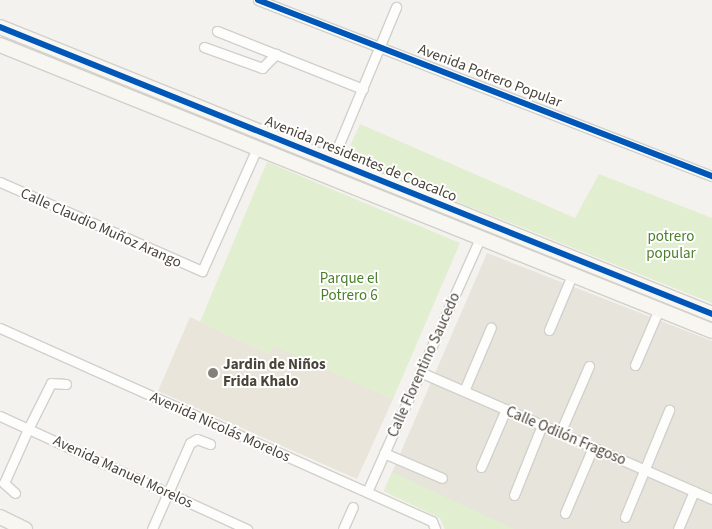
<!DOCTYPE html>
<html>
<head>
<meta charset="utf-8">
<style>
	body { margin:0 }
	#map { position:relative; width:712px; height:529px; overflow:hidden; background:#f4f2ee; font-family:"Source Sans 3",sans-serif }
	div>[style] { position:absolute }
	[style*='--x'] { left:calc(var(--x)*1px); top:calc(var(--y)*1px); width:calc(var(--w)*1px); rotate:calc(var(--a)*1deg) }
	.residential>* { inset:0; background:#e7e4dc }
	.education>* { inset:0; background:#eae5da }
	.green>* { inset:0; background:#e1eecf }
	.roads { filter:drop-shadow(1px 0 #d2d0cb) drop-shadow(-1px 0 #d2d0cb) drop-shadow(0 1px #d2d0cb) drop-shadow(0 -1px #d2d0cb) }
	.street>* { height:9px; margin:-4.5px; padding:0 4.5px; transform-origin:4.5px; border-radius:4.5px; background:#fdfdfc }
	.secondary>* { height:14px; margin:-7px; padding:0 7px; transform-origin:7px; border-radius:7px; background:#f7f6f1 }
	.cycleway>* { height:6px; margin:-3px; padding:0 3px; transform-origin:3px; border-radius:3px; background:#0057b8 }
	.dots>* { width:14px; height:14px; translate:-50% -50%; box-sizing:border-box; border:2px solid #fff; border-radius:50% }
	span { translate:-50% -50%; white-space:nowrap; text-align:center; line-height:1.15; -webkit-text-stroke:4px #fff; paint-order:stroke }
	.street-label { font-size:15px; color:#4b4439 }
	.park-label { font-size:15px; color:#4a7f2a }
	.poi-label { font-size:15px; color:#4b4439; font-weight:700 }
	.left { translate:0 -50%; text-align:left }
</style>
</head>
<body>
<div id="map">
	<div class="residential">
		<div style="clip-path:polygon(487px 253px,712px 341px,712px 529px,445px 529px,440px 518px,384px 491px)"></div>
	</div>
	<div class="education">
		<div style="clip-path:polygon(190px 317px,269px 354px,273px 345px,393px 399px,357px 479px,158px 391px)"></div>
	</div>
	<div class="green">
		<div style="clip-path:polygon(360px 124px,575px 218px,599px 174px,712px 218px,712px 303px,345px 157px)"></div>
		<div style="clip-path:polygon(267px 162px,460px 243px,393px 399px,273px 346px,269px 354px,200px 322px)"></div>
		<div style="clip-path:polygon(392px 472px,514px 529px,445px 529px,440px 518px,384px 491px)"></div>
	</div>
	<div class="roads">
		<div class="street">
			<div style="--x:258;--y:0;--w:487;--a:21.2"></div>
			<div style="--x:217;--y:31;--w:157;--a:21.7"></div>
			<div style="--x:204;--y:47;--w:62;--a:19.9"></div>
			<div style="--x:262;--y:68;--w:20;--a:-45"></div>
			<div style="--x:332;--y:161;--w:167;--a:-67.4"></div>
			<div style="--x:0;--y:182;--w:221;--a:23.8"></div>
			<div style="--x:202;--y:271;--w:135;--a:-65.9"></div>
			<div style="--x:0;--y:328;--w:473;--a:24.1"></div>
			<div style="--x:432;--y:521;--w:9;--a:69"></div>
			<div style="--x:549;--y:330;--w:60;--a:-67.3"></div>
			<div style="--x:635;--y:365;--w:61;--a:-66.8"></div>
			<div style="--x:420;--y:372;--w:318;--a:23.5"></div>
			<div style="--x:464;--y:391;--w:69;--a:-67.1"></div>
			<div style="--x:0;--y:416;--w:272;--a:24.6"></div>
			<div style="--x:560;--y:433;--w:73;--a:-66.6"></div>
			<div style="--x:384;--y:453;--w:63;--a:23.3"></div>
			<div style="--x:481;--y:467;--w:63;--a:-66.7"></div>
			<div style="--x:367;--y:492;--w:278;--a:-66"></div>
			<div style="--x:15;--y:493;--w:15;--a:-138"></div>
			<div style="--x:4;--y:483;--w:59;--a:-66"></div>
			<div style="--x:28;--y:429;--w:51;--a:-63.4"></div>
			<div style="--x:51;--y:383;--w:15;--a:4"></div>
			<div style="--x:514;--y:495;--w:75;--a:-68.2"></div>
			<div style="--x:565;--y:513;--w:72;--a:-67"></div>
			<div style="--x:625;--y:517;--w:116;--a:-67.6"></div>
			<div style="--x:152;--y:529;--w:94;--a:-66.2"></div>
			<div style="--x:190;--y:443;--w:8;--a:-30"></div>
			<div style="--x:197;--y:439;--w:14;--a:21"></div>
			<div style="--x:343;--y:529;--w:24;--a:-66"></div>
			<div style="--x:678;--y:529;--w:41;--a:-67.2"></div>
		</div>
		<div class="secondary">
			<div style="--x:0;--y:27;--w:768;--a:21.95"></div>
			<div style="--x:0;--y:45;--w:767;--a:21.88"></div>
			<div style="--x:0;--y:517;--w:28;--a:26"></div>
		</div>
	</div>
	<div class="cycleway">
		<div style="--x:258;--y:0;--w:487;--a:21.2"></div>
		<div style="--x:0;--y:27;--w:768;--a:21.95"></div>
	</div>
	<div class="dots">
		<div style="left:213px;top:373px;background:#868178"></div>
	</div>
	<div class="street-label">
		<span style="left:490px;top:76px;rotate:21deg">Avenida Potrero Popular</span>
		<span style="left:361px;top:159px;rotate:22deg">Avenida Presidentes de Coacalco</span>
		<span style="left:101px;top:228px;rotate:24deg">Calle Claudio Muñoz Arango</span>
		<span style="left:424px;top:365px;rotate:-66deg">Calle Florentino Saucedo</span>
		<span style="left:220px;top:427px;rotate:24deg">Avenida Nicolás Morelos</span>
		<span style="left:566px;top:436px;rotate:23deg">Calle Odilón Fragoso</span>
		<span style="left:123px;top:472px;rotate:25deg">Avenida Manuel Morelos</span>
	</div>
	<div class="park-label">
		<span style="left:671px;top:245px">potrero<br>popular</span>
		<span style="left:349px;top:287px">Parque el<br>Potrero 6</span>
	</div>
	<div class="poi-label">
		<span class="left" style="left:223px;top:373px">Jardin de Niños<br>Frida Khalo</span>
	</div>
</div>
</body>
</html>
